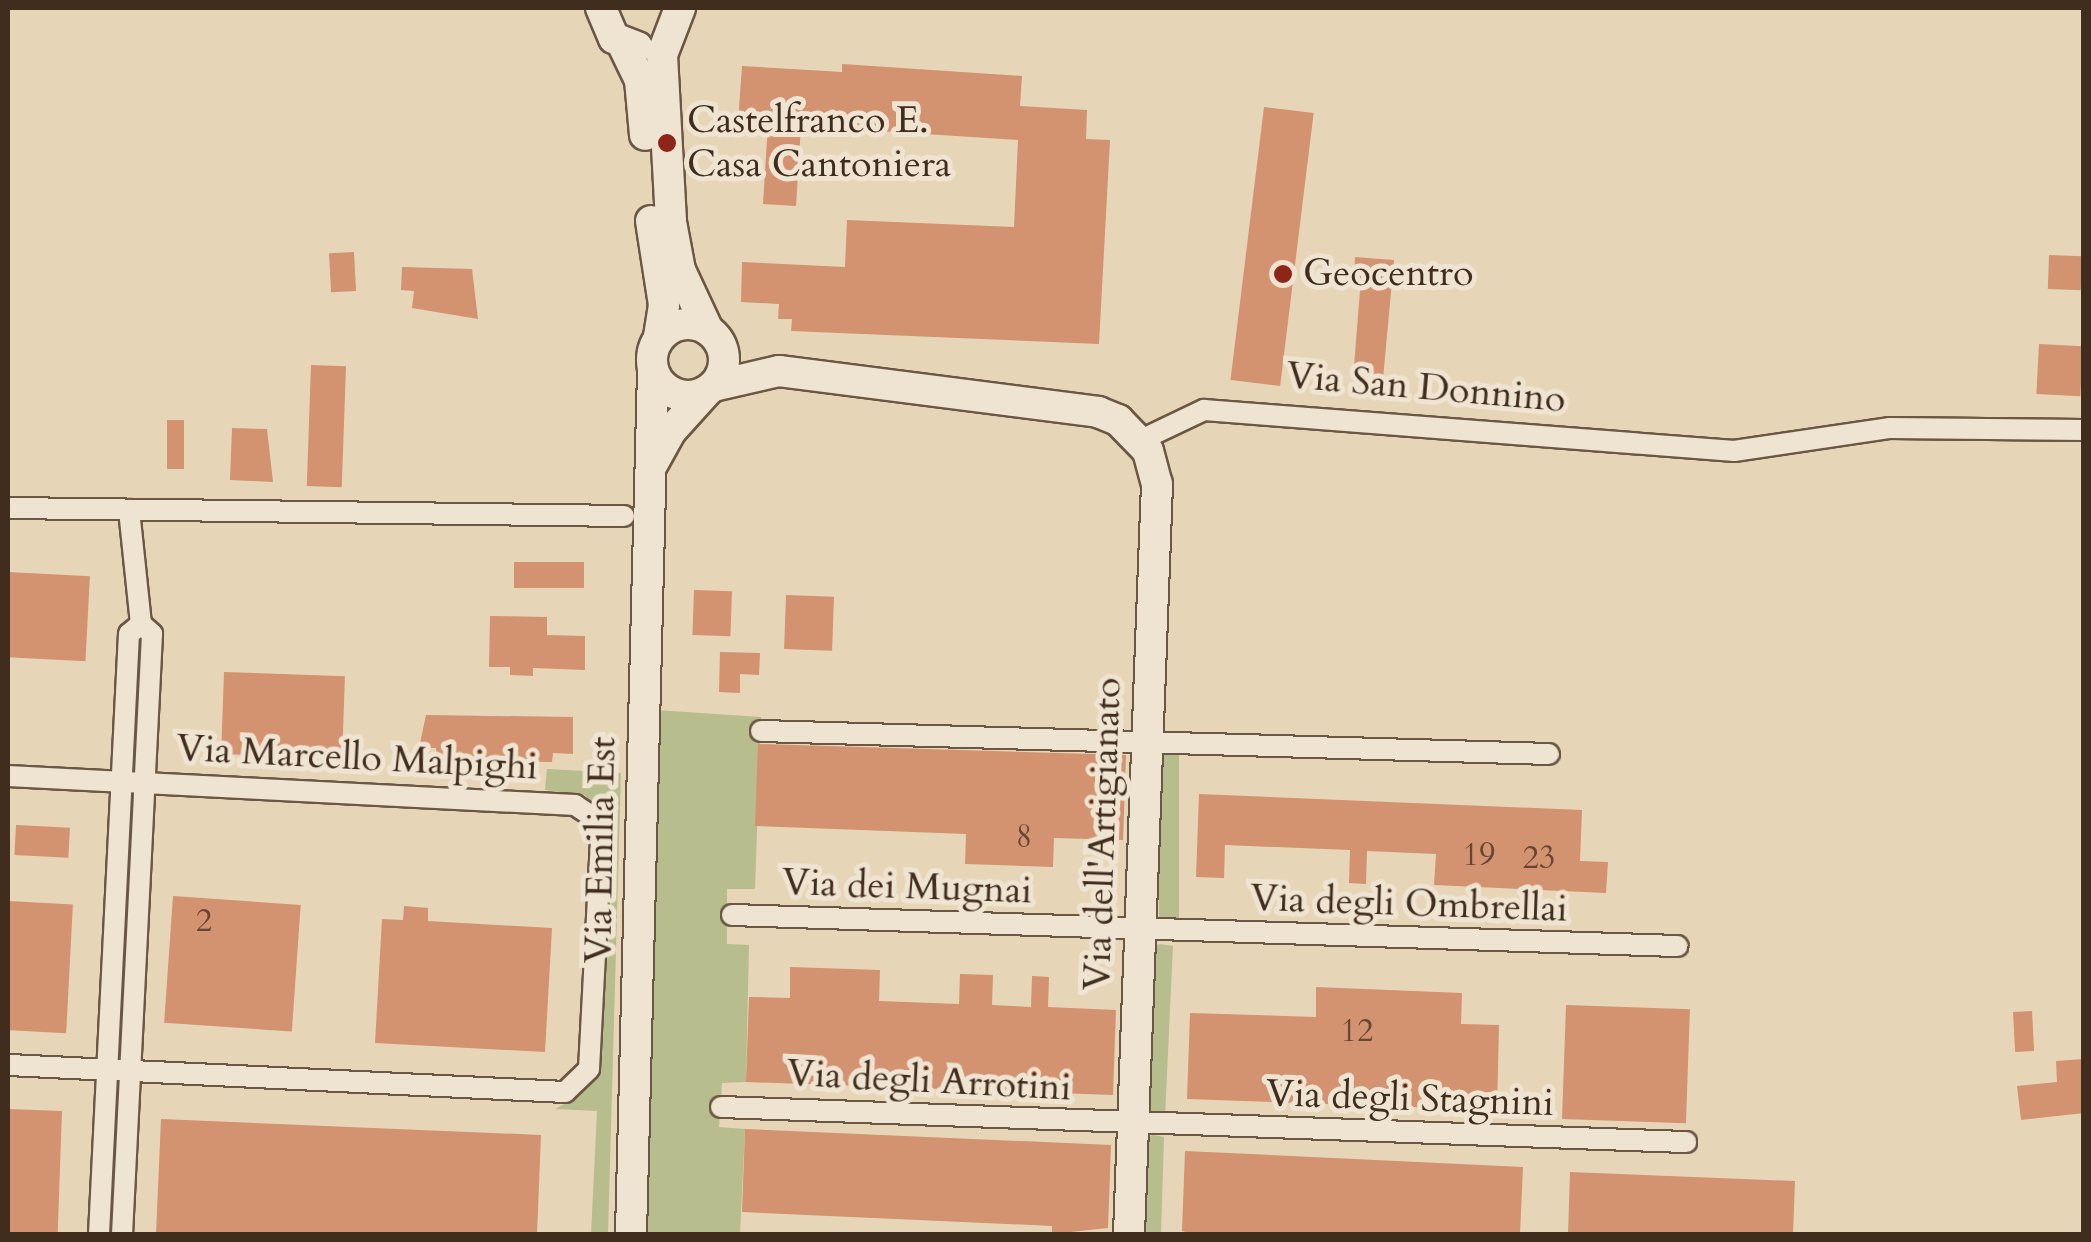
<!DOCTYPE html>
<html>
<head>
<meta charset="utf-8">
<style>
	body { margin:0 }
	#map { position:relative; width:2091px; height:1242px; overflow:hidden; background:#e7d5b8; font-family:Cardo,serif }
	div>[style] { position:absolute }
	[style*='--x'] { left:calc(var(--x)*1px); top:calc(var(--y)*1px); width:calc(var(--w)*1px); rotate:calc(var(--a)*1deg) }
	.green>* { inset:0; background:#b8bd8d; transform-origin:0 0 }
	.building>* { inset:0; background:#d39270; transform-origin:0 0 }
	.roads { filter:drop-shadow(2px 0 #6a5744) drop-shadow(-2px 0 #6a5744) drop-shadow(0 2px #6a5744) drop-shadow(0 -2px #6a5744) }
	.street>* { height:20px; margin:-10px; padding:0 10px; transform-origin:10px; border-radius:10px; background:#efe4d1 }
	.secondary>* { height:30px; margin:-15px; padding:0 15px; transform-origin:15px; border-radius:15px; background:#efe4d1 }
	.secondary>.ring { margin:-15px; padding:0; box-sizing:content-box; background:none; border:30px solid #efe4d1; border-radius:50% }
	.dots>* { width:28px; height:28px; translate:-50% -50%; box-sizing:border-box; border:5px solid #efe4d1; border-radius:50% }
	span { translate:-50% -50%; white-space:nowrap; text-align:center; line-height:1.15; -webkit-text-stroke:10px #efe4d1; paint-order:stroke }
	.number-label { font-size:32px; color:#664632 }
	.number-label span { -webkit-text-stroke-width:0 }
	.poi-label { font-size:38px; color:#412d1e }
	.left { translate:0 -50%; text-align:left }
	.street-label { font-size:38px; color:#412d1e }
	.frame { position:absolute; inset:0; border:10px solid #412d1e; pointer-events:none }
</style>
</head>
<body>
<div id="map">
	<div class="green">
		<div style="clip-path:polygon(656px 710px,761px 717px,755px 889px,727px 889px,727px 944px,749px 945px,746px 1082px,722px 1083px,719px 1127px,745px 1129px,740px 1234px,637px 1234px)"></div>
		<div style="left:1159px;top:748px;width:20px;height:173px"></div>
		<div style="clip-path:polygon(547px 769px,621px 773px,608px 1234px,591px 1234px,597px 1111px,555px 1109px,581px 1095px,600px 1067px,611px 826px,585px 795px,545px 790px)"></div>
		<div style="clip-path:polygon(1159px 944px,1173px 946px,1165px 1117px,1147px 1114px,1152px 948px)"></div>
		<div style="clip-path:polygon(1153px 1135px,1164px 1137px,1161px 1234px,1141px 1234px,1145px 1139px)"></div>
	</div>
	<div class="building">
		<div style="clip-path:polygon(842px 64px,1022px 76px,1020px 106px,1087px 110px,1086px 139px,1110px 140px,1099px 344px,791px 331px,792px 319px,778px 319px,779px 304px,741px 302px,742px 262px,845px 267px,847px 220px,1014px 227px,1018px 140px,801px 126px,796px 206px,763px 204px,768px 124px,738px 122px,742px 66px,842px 72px)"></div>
		<div style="left:1264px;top:107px;width:50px;height:275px;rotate:7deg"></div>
		<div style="left:354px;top:252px;width:39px;height:25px;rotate:87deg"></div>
		<div style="left:2049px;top:255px;width:33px;height:34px;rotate:2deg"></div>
		<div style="clip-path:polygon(1355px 257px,1394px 260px,1383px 379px,1375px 378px,1373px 393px,1352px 391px,1361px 278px,1354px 277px)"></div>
		<div style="clip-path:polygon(402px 267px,472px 269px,478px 319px,412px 308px,414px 291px,401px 290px)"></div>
		<div style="left:2039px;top:344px;width:44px;height:50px;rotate:3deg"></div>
		<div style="left:311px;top:365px;width:35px;height:121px;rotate:2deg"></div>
		<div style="left:167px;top:420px;width:17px;height:49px"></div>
		<div style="clip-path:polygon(232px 428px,267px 429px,273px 482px,230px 480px)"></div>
		<div style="left:514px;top:562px;width:70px;height:26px"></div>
		<div style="left:8px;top:572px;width:82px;height:85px;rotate:3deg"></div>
		<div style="left:694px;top:590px;width:38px;height:45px;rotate:2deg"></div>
		<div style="left:786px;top:595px;width:48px;height:54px;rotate:2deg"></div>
		<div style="clip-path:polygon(490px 616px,547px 617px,547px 635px,585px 636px,585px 670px,533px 668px,533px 676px,510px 675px,510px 667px,489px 667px)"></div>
		<div style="clip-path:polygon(720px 652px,760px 653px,759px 675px,740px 674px,740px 693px,719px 692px)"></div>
		<div style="left:224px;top:672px;width:121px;height:82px;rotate:2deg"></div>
		<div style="clip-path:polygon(426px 715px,573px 717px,573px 754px,553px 753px,552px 762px,437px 760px,436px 748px,419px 748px)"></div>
		<div style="clip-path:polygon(758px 744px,1126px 755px,1123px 840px,1054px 838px,1053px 867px,965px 864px,966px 834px,755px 826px)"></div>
		<div style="clip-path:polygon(1199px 794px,1582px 810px,1580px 861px,1608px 862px,1606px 893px,1434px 885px,1436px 854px,1367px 851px,1366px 884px,1349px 883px,1350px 850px,1225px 845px,1224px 878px,1196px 877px)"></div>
		<div style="left:16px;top:825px;width:54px;height:30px;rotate:3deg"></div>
		<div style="left:173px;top:896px;width:128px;height:127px;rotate:4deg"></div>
		<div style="left:8px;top:901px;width:65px;height:129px;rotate:3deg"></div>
		<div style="clip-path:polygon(404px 906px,428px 908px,428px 921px,552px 928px,545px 1052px,375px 1043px,382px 919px,403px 920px)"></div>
		<div style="clip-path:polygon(790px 967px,880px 970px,879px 1001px,959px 1004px,960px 974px,993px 975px,992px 1005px,1031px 1007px,1032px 976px,1049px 977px,1048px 1007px,1116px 1010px,1113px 1095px,746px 1082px,749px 997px,790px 998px)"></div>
		<div style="clip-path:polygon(1316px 987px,1462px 993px,1461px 1024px,1499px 1025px,1497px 1110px,1187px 1099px,1190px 1013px,1316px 1017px)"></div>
		<div style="left:1566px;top:1005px;width:124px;height:114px;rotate:2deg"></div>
		<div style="left:2032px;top:1011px;width:40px;height:19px;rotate:87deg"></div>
		<div style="clip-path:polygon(2084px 1059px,2084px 1113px,2021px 1120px,2017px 1086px,2057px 1082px,2056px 1061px)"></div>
		<div style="left:8px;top:1109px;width:54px;height:125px;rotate:2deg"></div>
		<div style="clip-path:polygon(161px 1119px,541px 1135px,537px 1234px,156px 1234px)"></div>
		<div style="clip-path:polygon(745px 1129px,1111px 1145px,1108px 1228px,1052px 1234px,1052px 1226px,742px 1212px)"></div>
		<div style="clip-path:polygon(1185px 1151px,1523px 1167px,1520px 1234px,1194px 1234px,1182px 1231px)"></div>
		<div style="clip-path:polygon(1570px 1172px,1795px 1181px,1793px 1234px,1568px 1234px)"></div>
	</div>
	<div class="roads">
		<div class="street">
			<div style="--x:1141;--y:440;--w:70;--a:-25.5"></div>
			<div style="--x:1204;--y:410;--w:532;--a:4.42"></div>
			<div style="--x:1734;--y:451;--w:158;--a:-8.4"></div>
			<div style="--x:1890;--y:428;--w:194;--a:0.6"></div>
			<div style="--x:8;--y:508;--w:616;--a:0.74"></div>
			<div style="--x:129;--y:510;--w:115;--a:84"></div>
			<div style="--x:761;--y:731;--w:788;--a:1.67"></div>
			<div style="--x:8;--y:776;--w:568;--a:2.93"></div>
			<div style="--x:575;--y:805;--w:22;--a:34"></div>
			<div style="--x:593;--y:817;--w:24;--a:71"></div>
			<div style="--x:601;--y:840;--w:229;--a:93"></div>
			<div style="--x:589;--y:1069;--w:33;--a:136"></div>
			<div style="--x:565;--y:1092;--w:558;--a:-177.22"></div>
			<div style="--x:732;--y:915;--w:946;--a:1.88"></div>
			<div style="--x:721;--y:1107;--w:966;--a:2.08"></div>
			<div style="--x:99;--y:1234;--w:601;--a:-87.14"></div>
			<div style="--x:129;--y:634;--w:16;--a:-40"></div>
			<div style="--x:141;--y:624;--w:15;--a:42"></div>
			<div style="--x:152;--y:634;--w:601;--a:92.86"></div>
		</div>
		<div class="secondary">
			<div style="--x:601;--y:8;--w:33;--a:67"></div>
			<div style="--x:614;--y:38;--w:25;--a:21"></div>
			<div style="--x:680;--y:8;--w:50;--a:111"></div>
			<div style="--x:662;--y:55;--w:167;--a:86.9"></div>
			<div style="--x:671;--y:222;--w:49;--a:79.4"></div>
			<div style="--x:680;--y:270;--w:66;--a:65"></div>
			<div style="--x:622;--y:43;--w:41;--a:64.1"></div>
			<div style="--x:640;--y:80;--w:55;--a:84.8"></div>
			<div style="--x:651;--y:221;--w:85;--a:81.2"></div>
			<div style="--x:664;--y:305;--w:33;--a:99"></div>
			<div class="ring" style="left:652px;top:324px;width:42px;height:42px"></div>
			<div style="--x:714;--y:386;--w:67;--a:-13"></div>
			<div style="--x:779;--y:371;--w:322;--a:7.3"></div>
			<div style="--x:1098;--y:412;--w:22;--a:22"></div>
			<div style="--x:1118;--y:420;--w:43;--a:45.9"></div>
			<div style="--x:1148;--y:451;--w:34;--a:75"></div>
			<div style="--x:1157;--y:484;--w:751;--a:92.14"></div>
			<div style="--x:652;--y:465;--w:38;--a:-61"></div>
			<div style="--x:670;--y:432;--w:54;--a:-48"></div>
			<div style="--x:631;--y:1234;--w:863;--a:-88.54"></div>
		</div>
	</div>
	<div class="dots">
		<div style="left:667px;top:143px;background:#8f2418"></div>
		<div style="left:1283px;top:274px;background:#8f2418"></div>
	</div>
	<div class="number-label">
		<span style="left:1024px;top:837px">8</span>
		<span style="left:1479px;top:855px">19</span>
		<span style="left:1539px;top:858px">23</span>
		<span style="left:204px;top:921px">2</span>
		<span style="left:1357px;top:1031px">12</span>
	</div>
	<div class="poi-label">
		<span class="left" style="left:687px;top:143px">Castelfranco E.<br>Casa Cantoniera</span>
		<span class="left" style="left:1303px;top:274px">Geocentro</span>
	</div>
	<div class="street-label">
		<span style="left:1426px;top:388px;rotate:5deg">Via San Donnino</span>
		<span style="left:357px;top:758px;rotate:3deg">Via Marcello Malpighi</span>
		<span style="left:1103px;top:834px;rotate:-88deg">Via dell'Artigianato</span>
		<span style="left:601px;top:850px;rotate:-89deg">Via Emilia Est</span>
		<span style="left:907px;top:887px;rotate:2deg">Via dei Mugnai</span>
		<span style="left:1409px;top:904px;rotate:2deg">Via degli Ombrellai</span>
		<span style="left:929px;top:1081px;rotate:3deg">Via degli Arrotini</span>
		<span style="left:1410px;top:1099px;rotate:2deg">Via degli Stagnini</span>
	</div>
	<div class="frame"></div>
</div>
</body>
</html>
